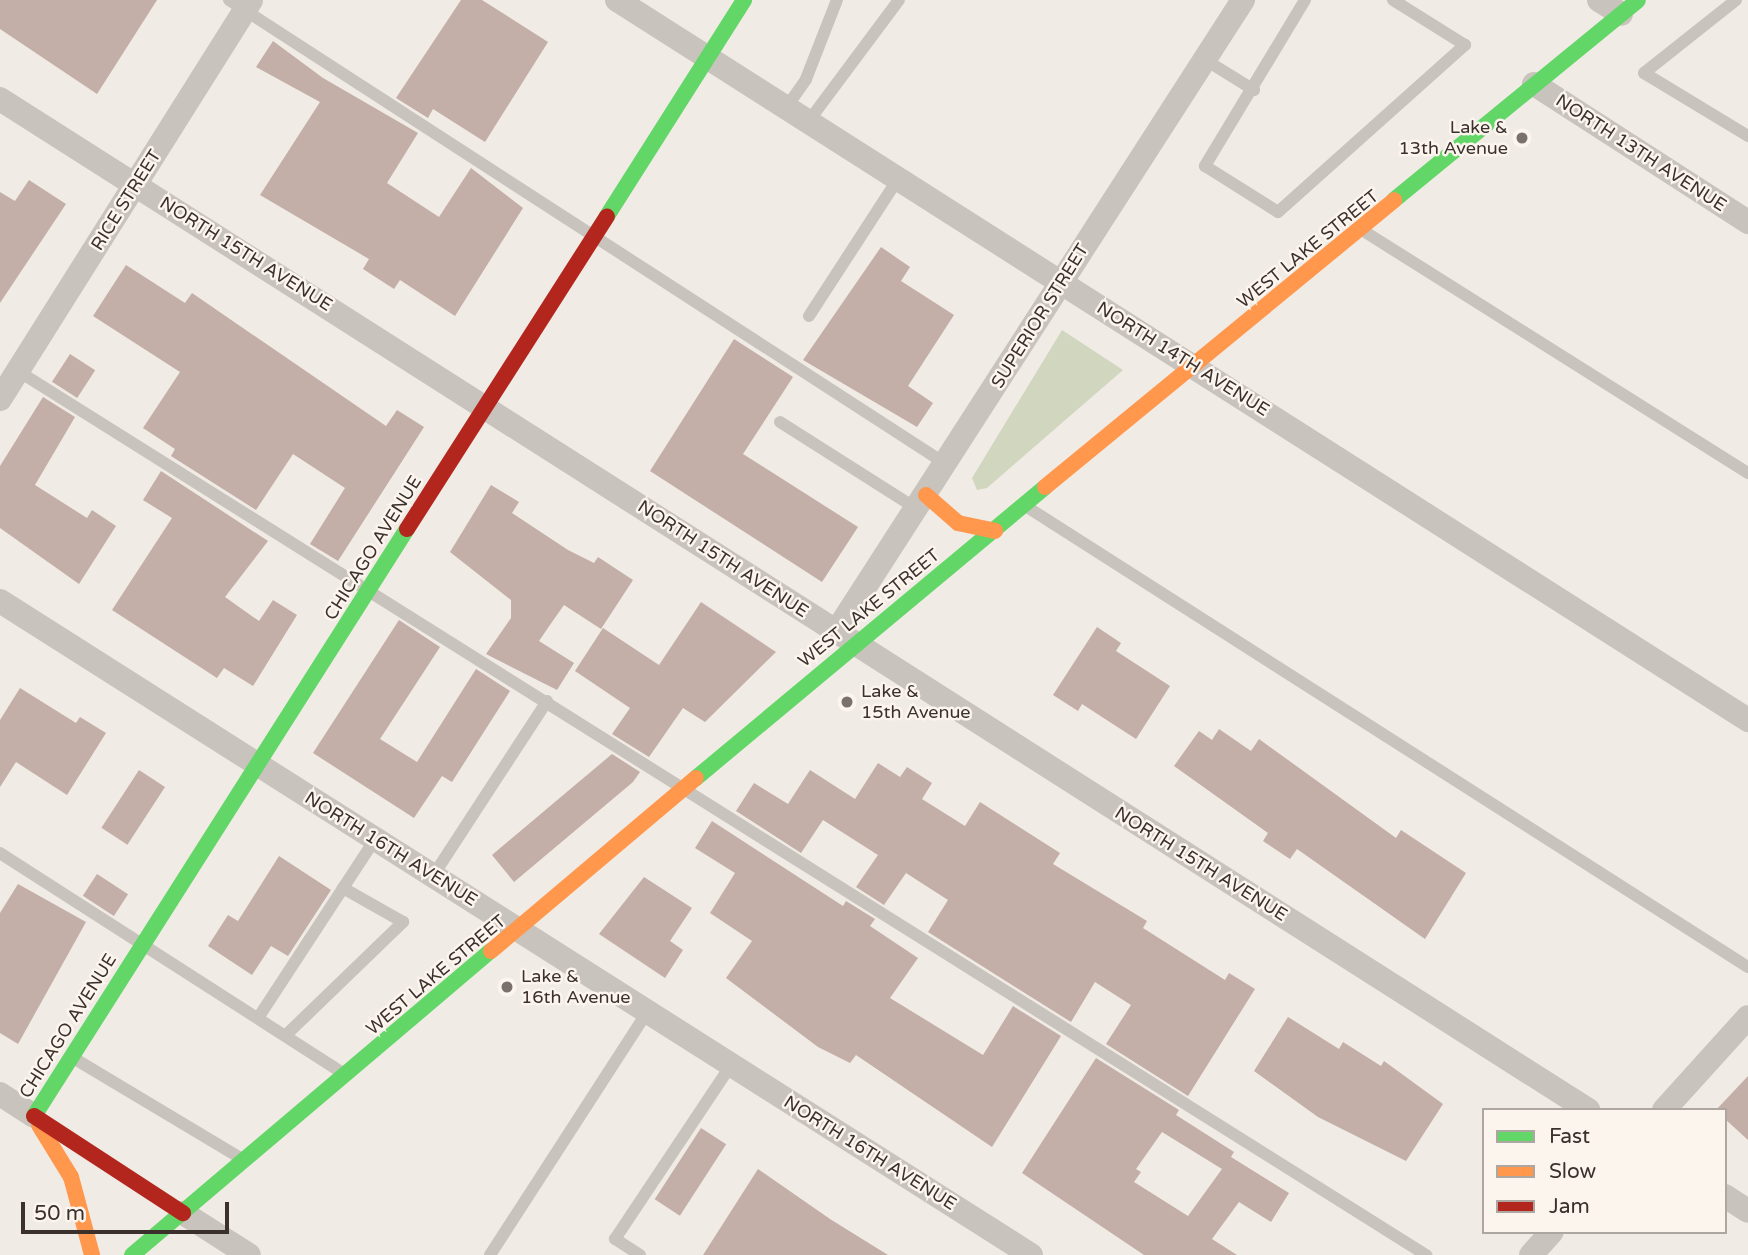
<!DOCTYPE html>
<html>
<head>
<meta charset="utf-8">
<style>
	body { margin:0 }
	#map { position:relative; width:1748px; height:1255px; overflow:hidden; background:#f0ebe5; font-family:"Varela Round",sans-serif }
	div>[style] { position:absolute }
	[style*='--x'] { left:calc(var(--x)*1px); top:calc(var(--y)*1px); width:calc(var(--w)*1px); rotate:calc(var(--a)*1deg) }
	.green>* { inset:0; background:#d1d6bf }
	.building>* { inset:0; background:#c3afa7; transform-origin:0 0 }
	.lane>* { height:12px; margin:-6px; padding:0 6px; transform-origin:6px; border-radius:6px; background:#c9c3be }
	.street>* { height:24px; margin:-12px; padding:0 12px; transform-origin:12px; border-radius:12px; background:#c9c3be }
	.fast>* { height:16px; margin:-8px; padding:0 8px; transform-origin:8px; border-radius:8px; background:#63d668 }
	.slow>* { height:16px; margin:-8px; padding:0 8px; transform-origin:8px; border-radius:8px; background:#ff974d }
	.jam>* { height:16px; margin:-8px; padding:0 8px; transform-origin:8px; border-radius:8px; background:#b3261e }
	.dots>* { width:19px; height:19px; translate:-50% -50%; box-sizing:border-box; border:4px solid #fbf5ee; border-radius:50% }
	span { translate:-50% -50%; white-space:nowrap; text-align:center; line-height:1.15; -webkit-text-stroke:5px #fbf5ee; paint-order:stroke }
	.poi-label { font-size:18px; color:#3b302b }
	.right { translate:-100% -50%; text-align:right }
	.left { translate:0 -50%; text-align:left }
	.street-label { font-size:18px; color:#3b302b }
	.legend { position:absolute; left:1482px; top:1108px; width:245px; height:126px; box-sizing:border-box; background:#fbf5ee; border:2px solid #aea6a0; margin:0; padding:9px 12px; list-style:none; font-size:21px; color:#3b302b }
	.legend li { display:flex; align-items:center; gap:14px; height:35px }
	.legend b { width:35px; border:2px solid #aea6a0 }
	.scale { position:absolute; left:21px; top:1202px; width:208px; height:32px; box-sizing:border-box; border:4px solid #3b302b; border-top:0; padding-left:9px; font-size:21px; line-height:24px; white-space:nowrap; color:#3b302b; -webkit-text-stroke:5px #fbf5ee; paint-order:stroke }
</style>
</head>
<body>
<div id="map">
	<div class="green">
		<div style="clip-path:polygon(1062px 330px,1123px 370px,987px 488px,977px 490px,972px 478px)"></div>
	</div>
	<div class="building">
		<div style="clip-path:polygon(0 0,157px 0,97px 94px,0 29px)"></div>
		<div style="clip-path:polygon(461px 0,482px 0,548px 42px,485px 142px,433px 109px,428px 118px,396px 98px)"></div>
		<div style="clip-path:polygon(273px 41px,323px 78px,418px 133px,387px 183px,439px 217px,471px 168px,523px 208px,455px 316px,400px 280px,394px 289px,363px 269px,369px 259px,260px 195px,320px 102px,256px 67px)"></div>
		<div style="clip-path:polygon(29px 180px,66px 204px,0 303px,0 192px,15px 201px)"></div>
		<div style="clip-path:polygon(881px 247px,910px 267px,901px 281px,954px 315px,908px 386px,933px 403px,917px 427px,803px 360px)"></div>
		<div style="clip-path:polygon(126px 265px,185px 303px,192px 293px,386px 426px,397px 410px,424px 427px,338px 561px,310px 544px,345px 488px,293px 454px,256px 510px,171px 456px,175px 449px,143px 428px,180px 372px,93px 316px)"></div>
		<div style="clip-path:polygon(734px 339px,793px 377px,743px 454px,858px 527px,822px 582px,650px 471px)"></div>
		<div style="left:70px;top:354px;width:30px;height:33px;rotate:33deg"></div>
		<div style="clip-path:polygon(43px 397px,75px 417px,35px 485px,87px 518px,92px 510px,116px 526px,79px 584px,0 528px,0 466px)"></div>
		<div style="clip-path:polygon(161px 471px,268px 541px,225px 597px,259px 621px,273px 600px,297px 615px,253px 686px,224px 668px,217px 678px,112px 610px,172px 518px,143px 500px)"></div>
		<div style="clip-path:polygon(491px 485px,519px 502px,512px 513px,568px 550px,594px 563px,598px 557px,633px 580px,601px 629px,564px 605px,552px 622px,539px 641px,574px 663px,557px 690px,486px 654px,511px 618px,511px 600px,450px 552px)"></div>
		<div style="clip-path:polygon(701px 602px,776px 652px,705px 722px,683px 708px,649px 757px,612px 734px,630px 708px,575px 671px,603px 628px,659px 665px)"></div>
		<div style="clip-path:polygon(399px 620px,440px 647px,380px 739px,417px 762px,476px 669px,510px 691px,452px 782px,442px 776px,414px 818px,313px 753px)"></div>
		<div style="clip-path:polygon(1097px 627px,1121px 643px,1116px 651px,1170px 686px,1136px 739px,1082px 704px,1078px 711px,1053px 695px)"></div>
		<div style="clip-path:polygon(20px 688px,76px 723px,80px 717px,106px 733px,67px 795px,16px 762px,0 787px,0 720px)"></div>
		<div style="clip-path:polygon(1219px 729px,1251px 751px,1259px 739px,1396px 838px,1401px 830px,1466px 873px,1425px 939px,1297px 849px,1290px 859px,1263px 841px,1268px 833px,1174px 766px,1199px 731px,1212px 740px)"></div>
		<div style="clip-path:polygon(612px 754px,640px 772px,633px 782px,514px 882px,492px 855px)"></div>
		<div style="clip-path:polygon(878px 763px,900px 777px,907px 767px,932px 783px,922px 799px,965px 826px,980px 802px,1060px 853px,1053px 864px,1147px 921px,1143px 928px,1225px 980px,1229px 973px,1255px 989px,1188px 1096px,1106px 1044px,1131px 1005px,1095px 982px,1071px 1022px,928px 932px,948px 900px,906px 873px,884px 905px,856px 887px,878px 855px,823px 820px,801px 853px,736px 811px,754px 783px,788px 804px,810px 770px,855px 799px)"></div>
		<div style="left:139px;top:770px;width:31px;height:69px;rotate:33deg"></div>
		<div style="clip-path:polygon(712px 821px,843px 906px,846px 901px,875px 919px,870px 926px,918px 958px,890px 998px,983px 1055px,1013px 1006px,1061px 1036px,992px 1147px,856px 1055px,850px 1063px,818px 1047px,726px 978px,752px 941px,710px 913px,735px 873px,695px 848px)"></div>
		<div style="clip-path:polygon(279px 856px,331px 890px,288px 956px,271px 946px,252px 975px,208px 946px,228px 915px,238px 921px)"></div>
		<div style="left:97px;top:874px;width:37px;height:26px;rotate:33deg"></div>
		<div style="clip-path:polygon(644px 877px,692px 908px,670px 941px,683px 950px,665px 978px,599px 934px)"></div>
		<div style="clip-path:polygon(18px 884px,86px 922px,18px 1044px,0 1033px,0 913px)"></div>
		<div style="clip-path:polygon(1288px 1017px,1339px 1049px,1343px 1042px,1381px 1066px,1384px 1061px,1443px 1104px,1406px 1161px,1318px 1117px,1254px 1071px)"></div>
		<div style="clip-path:polygon(evenodd,1096px 1058px,1179px 1110px,1176px 1115px,1234px 1152px,1231px 1157px,1289px 1193px,1271px 1222px,1239px 1202px,1212px 1239px,1237px 1255px,1144px 1255px,1022px 1173px,1096px 1058px,1162px 1132px,1222px 1169px,1188px 1216px,1134px 1182px,1141px 1172px,1136px 1169px,1162px 1132px)"></div>
		<div style="clip-path:polygon(1748px 1076px,1748px 1140px,1725px 1119px,1725px 1110px,1716px 1110px)"></div>
		<div style="left:701px;top:1128px;width:30px;height:85px;rotate:33deg"></div>
		<div style="clip-path:polygon(758px 1169px,830px 1219px,888px 1255px,703px 1255px)"></div>
	</div>
	<div class="lane">
		<div style="--x:229;--y:0;--w:854;--a:32.91"></div>
		<div style="--x:1305;--y:0;--w:194;--a:121.1"></div>
		<div style="--x:1205;--y:166;--w:86;--a:32.2"></div>
		<div style="--x:1278;--y:212;--w:251;--a:-41.8"></div>
		<div style="--x:1465;--y:45;--w:85;--a:-148"></div>
		<div style="--x:1736;--y:0;--w:117;--a:141.6"></div>
		<div style="--x:1644;--y:73;--w:122;--a:31.2"></div>
		<div style="--x:1204;--y:59;--w:59;--a:31.8"></div>
		<div style="--x:786;--y:108;--w:35;--a:-55"></div>
		<div style="--x:806;--y:79;--w:85;--a:-68.6"></div>
		<div style="--x:808;--y:122;--w:152;--a:-53.3"></div>
		<div style="--x:1362;--y:230;--w:456;--a:32.2"></div>
		<div style="--x:809;--y:316;--w:163;--a:-57"></div>
		<div style="--x:18;--y:371;--w:1663;--a:32.12"></div>
		<div style="--x:780;--y:422;--w:162;--a:32.4"></div>
		<div style="--x:1027;--y:507;--w:855;--a:32.54"></div>
		<div style="--x:0;--y:853;--w:407;--a:32.7"></div>
		<div style="--x:433;--y:876;--w:209;--a:-56.9"></div>
		<div style="--x:258;--y:1018;--w:214;--a:-56.8"></div>
		<div style="--x:286;--y:1035;--w:163;--a:-44"></div>
		<div style="--x:403;--y:922;--w:69;--a:-150.5"></div>
		<div style="--x:75;--y:1059;--w:195;--a:30.9"></div>
		<div style="--x:490;--y:1255;--w:289;--a:-57.1"></div>
		<div style="--x:640;--y:1255;--w:30;--a:-147"></div>
		<div style="--x:615;--y:1239;--w:209;--a:-56.3"></div>
	</div>
	<div class="street">
		<div style="--x:617;--y:0;--w:1341;--a:32.48"></div>
		<div style="--x:1599;--y:0;--w:26;--a:32"></div>
		<div style="--x:1534;--y:84;--w:255;--a:32.8"></div>
		<div style="--x:0;--y:99;--w:1883;--a:32.48"></div>
		<div style="--x:0;--y:399;--w:471;--a:-57.8"></div>
		<div style="--x:0;--y:601;--w:1221;--a:32.39"></div>
		<div style="--x:836;--y:632;--w:752;--a:-57.22"></div>
		<div style="--x:0;--y:1094;--w:40;--a:32.9"></div>
		<div style="--x:1664;--y:1110;--w:125;--a:-47.9"></div>
		<div style="--x:1725;--y:1196;--w:27;--a:33"></div>
		<div style="--x:183;--y:1213;--w:78;--a:32.5"></div>
		<div style="--x:1531;--y:1255;--w:31;--a:-48"></div>
	</div>
	<div class="fast">
		<div style="--x:1394;--y:200;--w:315;--a:-39.3"></div>
		<div style="--x:607;--y:216;--w:256;--a:-57.6"></div>
		<div style="--x:696;--y:778;--w:454;--a:-39.8"></div>
		<div style="--x:34;--y:1116;--w:695;--a:-57.57"></div>
		<div style="--x:132;--y:1255;--w:470;--a:-40.3"></div>
	</div>
	<div class="slow">
		<div style="--x:1045;--y:487;--w:452;--a:-39.4"></div>
		<div style="--x:926;--y:495;--w:43;--a:41.2"></div>
		<div style="--x:958;--y:523;--w:38;--a:12"></div>
		<div style="--x:491;--y:951;--w:268;--a:-40.2"></div>
		<div style="--x:39;--y:1125;--w:61;--a:58.4"></div>
		<div style="--x:71;--y:1177;--w:81;--a:74.9"></div>
	</div>
	<div class="jam">
		<div style="--x:407;--y:529;--w:371;--a:-57.4"></div>
		<div style="--x:34;--y:1116;--w:178;--a:33.1"></div>
	</div>
	<div class="dots">
		<div style="left:1522px;top:138px;background:#7a716c"></div>
		<div style="left:847px;top:702px;background:#7a716c"></div>
		<div style="left:507px;top:987px;background:#7a716c"></div>
	</div>
	<div class="poi-label">
		<span class="right" style="left:1508px;top:138px">Lake &amp;<br>13th Avenue</span>
		<span class="left" style="left:861px;top:702px">Lake &amp;<br>15th Avenue</span>
		<span class="left" style="left:521px;top:987px">Lake &amp;<br>16th Avenue</span>
	</div>
	<div class="street-label">
		<span style="left:1641px;top:153px;rotate:33deg">NORTH 13TH AVENUE</span>
		<span style="left:126px;top:200px;rotate:-58deg">RICE STREET</span>
		<span style="left:1308px;top:249px;rotate:-39deg">WEST LAKE STREET</span>
		<span style="left:246px;top:254px;rotate:32deg">NORTH 15TH AVENUE</span>
		<span style="left:1040px;top:316px;rotate:-58deg">SUPERIOR STREET</span>
		<span style="left:1183px;top:359px;rotate:32deg">NORTH 14TH AVENUE</span>
		<span style="left:373px;top:548px;rotate:-58deg">CHICAGO AVENUE</span>
		<span style="left:723px;top:559px;rotate:33deg">NORTH 15TH AVENUE</span>
		<span style="left:869px;top:608px;rotate:-39deg">WEST LAKE STREET</span>
		<span style="left:391px;top:849px;rotate:32deg">NORTH 16TH AVENUE</span>
		<span style="left:1201px;top:864px;rotate:32deg">NORTH 15TH AVENUE</span>
		<span style="left:436px;top:975px;rotate:-40deg">WEST LAKE STREET</span>
		<span style="left:68px;top:1026px;rotate:-58deg">CHICAGO AVENUE</span>
		<span style="left:870px;top:1153px;rotate:32deg">NORTH 16TH AVENUE</span>
	</div>
	<ul class="legend">
	<li><b style="height:9px;background:#63d668"></b>Fast</li>
	<li><b style="height:9px;background:#ff974d"></b>Slow</li>
	<li><b style="height:9px;background:#b3261e"></b>Jam</li>
	</ul>
	<div class="scale">50 m</div>
</div>
</body>
</html>
